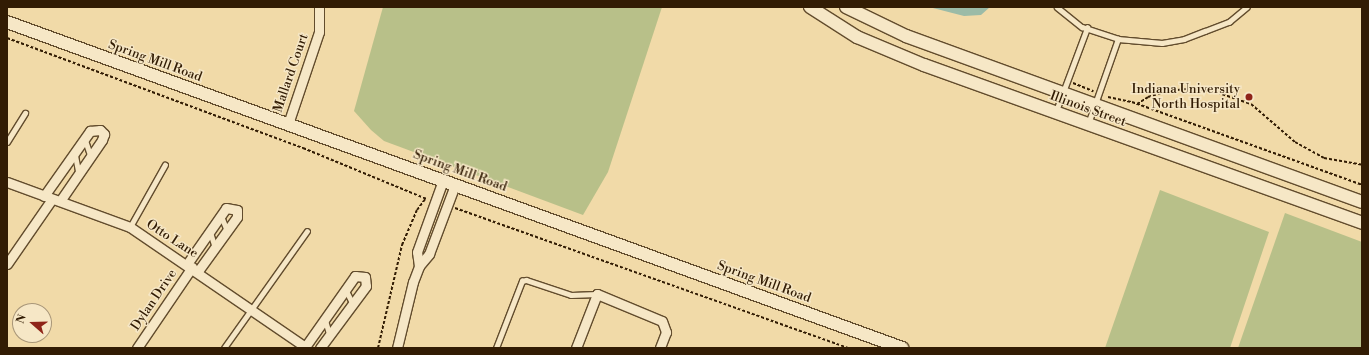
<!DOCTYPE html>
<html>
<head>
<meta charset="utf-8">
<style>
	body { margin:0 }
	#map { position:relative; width:1369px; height:355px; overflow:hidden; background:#f1daa8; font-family:"Libre Bodoni",serif }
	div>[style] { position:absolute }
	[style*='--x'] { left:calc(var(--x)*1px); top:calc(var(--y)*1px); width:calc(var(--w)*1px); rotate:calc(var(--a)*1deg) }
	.green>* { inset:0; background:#b8c089 }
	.water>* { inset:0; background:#9bbba7 }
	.path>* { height:2px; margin-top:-1px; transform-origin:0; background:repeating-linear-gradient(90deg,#321c04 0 3px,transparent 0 5px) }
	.roads { filter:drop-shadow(1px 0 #624c2d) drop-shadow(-1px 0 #624c2d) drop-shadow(0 1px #624c2d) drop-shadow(0 -1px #624c2d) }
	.service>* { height:4.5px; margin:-2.25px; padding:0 2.25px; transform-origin:2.25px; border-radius:2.25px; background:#f6e7c6 }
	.minor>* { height:9px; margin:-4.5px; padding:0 4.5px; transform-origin:4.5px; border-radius:4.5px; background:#f6e7c6 }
	.tertiary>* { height:12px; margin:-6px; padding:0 6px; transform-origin:6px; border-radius:6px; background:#f6e7c6 }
	.dots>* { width:11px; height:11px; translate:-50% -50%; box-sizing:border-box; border:2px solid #f6e7c6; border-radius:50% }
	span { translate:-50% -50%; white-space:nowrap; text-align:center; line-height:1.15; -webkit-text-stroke:3px #f6e7c6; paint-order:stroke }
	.street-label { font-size:13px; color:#321c04 }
	.poi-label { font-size:13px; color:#321c04 }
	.right { translate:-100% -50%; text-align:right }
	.frame { position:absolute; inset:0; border:8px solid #321c04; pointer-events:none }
	.north { position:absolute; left:12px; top:303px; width:40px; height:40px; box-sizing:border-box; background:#f6e7c6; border:1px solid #a89678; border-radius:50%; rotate:290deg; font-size:11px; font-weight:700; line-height:16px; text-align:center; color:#321c04 }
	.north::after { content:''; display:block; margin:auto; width:14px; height:18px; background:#8f2418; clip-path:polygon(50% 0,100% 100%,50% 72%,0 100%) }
</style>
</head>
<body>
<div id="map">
	<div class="green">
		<div style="clip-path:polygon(383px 7px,662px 7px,608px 172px,583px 215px,384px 141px,371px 130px,354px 111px)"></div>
		<div style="clip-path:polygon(1160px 190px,1269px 232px,1230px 348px,1105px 348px)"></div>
		<div style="clip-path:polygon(1285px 213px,1362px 242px,1362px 348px,1238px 348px)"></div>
	</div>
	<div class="water">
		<div style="clip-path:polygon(929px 7px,990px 7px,981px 15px,964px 16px)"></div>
	</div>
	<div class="path">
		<div style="--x:7;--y:38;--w:316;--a:20.4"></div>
		<div style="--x:303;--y:148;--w:134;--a:22.4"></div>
		<div style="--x:1073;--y:83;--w:22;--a:22"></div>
		<div style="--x:1108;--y:97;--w:25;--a:12"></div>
		<div style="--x:1132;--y:102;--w:245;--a:19.8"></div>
		<div style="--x:1137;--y:104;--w:13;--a:-32"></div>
		<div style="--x:1148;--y:97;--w:21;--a:-17"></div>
		<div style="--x:1168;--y:91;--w:18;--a:-6"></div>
		<div style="--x:1186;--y:89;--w:27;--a:4"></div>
		<div style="--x:1213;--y:91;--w:40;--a:18.9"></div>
		<div style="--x:1251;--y:104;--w:58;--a:40.8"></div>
		<div style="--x:1295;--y:142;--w:33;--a:29"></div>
		<div style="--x:1324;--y:158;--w:39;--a:10"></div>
		<div style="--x:455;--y:208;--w:417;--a:19.6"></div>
		<div style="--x:378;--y:348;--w:106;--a:-76.9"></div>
		<div style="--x:402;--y:245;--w:38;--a:-67"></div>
		<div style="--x:417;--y:210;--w:15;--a:-53"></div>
	</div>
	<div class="roads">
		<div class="service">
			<div style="--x:1057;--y:7;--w:32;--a:39"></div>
			<div style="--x:1082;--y:27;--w:38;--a:18"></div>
			<div style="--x:1118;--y:39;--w:44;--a:5.2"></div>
			<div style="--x:1162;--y:43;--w:22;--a:-10"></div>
			<div style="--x:1184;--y:39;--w:22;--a:-21"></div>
			<div style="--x:1205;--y:31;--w:26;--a:-21"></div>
			<div style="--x:1229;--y:22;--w:23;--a:-40"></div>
			<div style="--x:1056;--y:111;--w:89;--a:-69.5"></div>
			<div style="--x:1088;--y:124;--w:90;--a:-70.6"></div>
			<div style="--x:85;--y:139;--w:18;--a:71"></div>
			<div style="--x:7;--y:142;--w:34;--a:-58"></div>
			<div style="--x:75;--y:153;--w:20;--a:79"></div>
			<div style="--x:221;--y:215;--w:16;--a:68"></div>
			<div style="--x:130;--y:227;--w:71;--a:-60.6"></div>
			<div style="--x:210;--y:231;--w:16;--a:72"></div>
			<div style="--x:346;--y:290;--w:16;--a:63"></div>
			<div style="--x:325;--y:319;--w:17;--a:73"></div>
			<div style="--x:224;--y:348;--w:143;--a:-54.6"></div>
			<div style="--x:496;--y:348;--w:72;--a:-68.8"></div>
			<div style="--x:522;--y:281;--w:4;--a:-14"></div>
			<div style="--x:526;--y:280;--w:47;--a:18.4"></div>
			<div style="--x:571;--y:295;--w:26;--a:-2"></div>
		</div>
		<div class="minor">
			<div style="--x:288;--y:124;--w:97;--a:-71.4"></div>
			<div style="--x:319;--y:32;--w:25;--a:-90"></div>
			<div style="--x:7;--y:182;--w:131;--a:20.1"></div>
			<div style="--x:130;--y:227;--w:214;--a:34.4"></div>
			<div style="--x:44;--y:196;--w:80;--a:-54.7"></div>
			<div style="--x:90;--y:131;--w:10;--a:-6"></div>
			<div style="--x:100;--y:130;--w:6;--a:45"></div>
			<div style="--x:104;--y:134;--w:6;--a:108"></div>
			<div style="--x:102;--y:140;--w:74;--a:124.5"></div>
			<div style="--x:7;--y:264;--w:79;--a:-55.3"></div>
			<div style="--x:187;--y:264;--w:68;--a:-55.1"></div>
			<div style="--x:226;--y:208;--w:11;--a:10"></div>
			<div style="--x:237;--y:210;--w:7;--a:90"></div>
			<div style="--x:237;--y:217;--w:67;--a:125.8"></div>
			<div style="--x:419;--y:266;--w:14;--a:-98"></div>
			<div style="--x:417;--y:252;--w:77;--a:-70.1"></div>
			<div style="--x:305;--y:347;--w:87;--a:-54.8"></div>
			<div style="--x:355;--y:276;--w:10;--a:6"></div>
			<div style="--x:365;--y:277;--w:9;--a:84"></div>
			<div style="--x:366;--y:286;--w:77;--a:126.6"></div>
			<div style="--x:137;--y:348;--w:98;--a:-55.8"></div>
			<div style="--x:397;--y:348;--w:68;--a:-76.4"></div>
			<div style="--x:413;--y:282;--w:17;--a:-69"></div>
			<div style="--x:419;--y:266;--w:16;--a:-50"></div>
			<div style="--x:429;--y:254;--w:74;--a:-69.4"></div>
			<div style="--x:576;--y:348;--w:58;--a:-68.7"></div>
			<div style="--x:597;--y:294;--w:70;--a:22.6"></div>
			<div style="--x:662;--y:321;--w:12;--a:70"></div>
			<div style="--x:666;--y:332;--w:17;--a:111"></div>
		</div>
		<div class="tertiary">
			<div style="--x:810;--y:7;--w:56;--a:32.6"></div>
			<div style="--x:857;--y:37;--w:73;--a:22.7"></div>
			<div style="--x:924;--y:65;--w:466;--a:19.8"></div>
			<div style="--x:846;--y:7;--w:67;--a:25.8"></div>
			<div style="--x:906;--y:36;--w:485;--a:20"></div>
			<div style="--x:7;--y:22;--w:953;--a:20.01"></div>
		</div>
	</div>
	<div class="dots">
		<div style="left:1249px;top:97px;background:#8f2418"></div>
	</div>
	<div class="street-label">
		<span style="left:155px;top:61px;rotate:20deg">Spring Mill Road</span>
		<span style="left:291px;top:73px;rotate:-71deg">Mallard Court</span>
		<span style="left:1088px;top:109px;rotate:20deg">Illinois Street</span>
		<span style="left:460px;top:171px;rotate:20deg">Spring Mill Road</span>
		<span style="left:172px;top:239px;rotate:33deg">Otto Lane</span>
		<span style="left:764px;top:282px;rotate:20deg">Spring Mill Road</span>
		<span style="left:154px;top:300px;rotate:-56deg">Dylan Drive</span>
	</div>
	<div class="poi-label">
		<span class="right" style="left:1240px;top:97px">Indiana University<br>North Hospital</span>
	</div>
	<div class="frame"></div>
	<div class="north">N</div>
</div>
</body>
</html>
